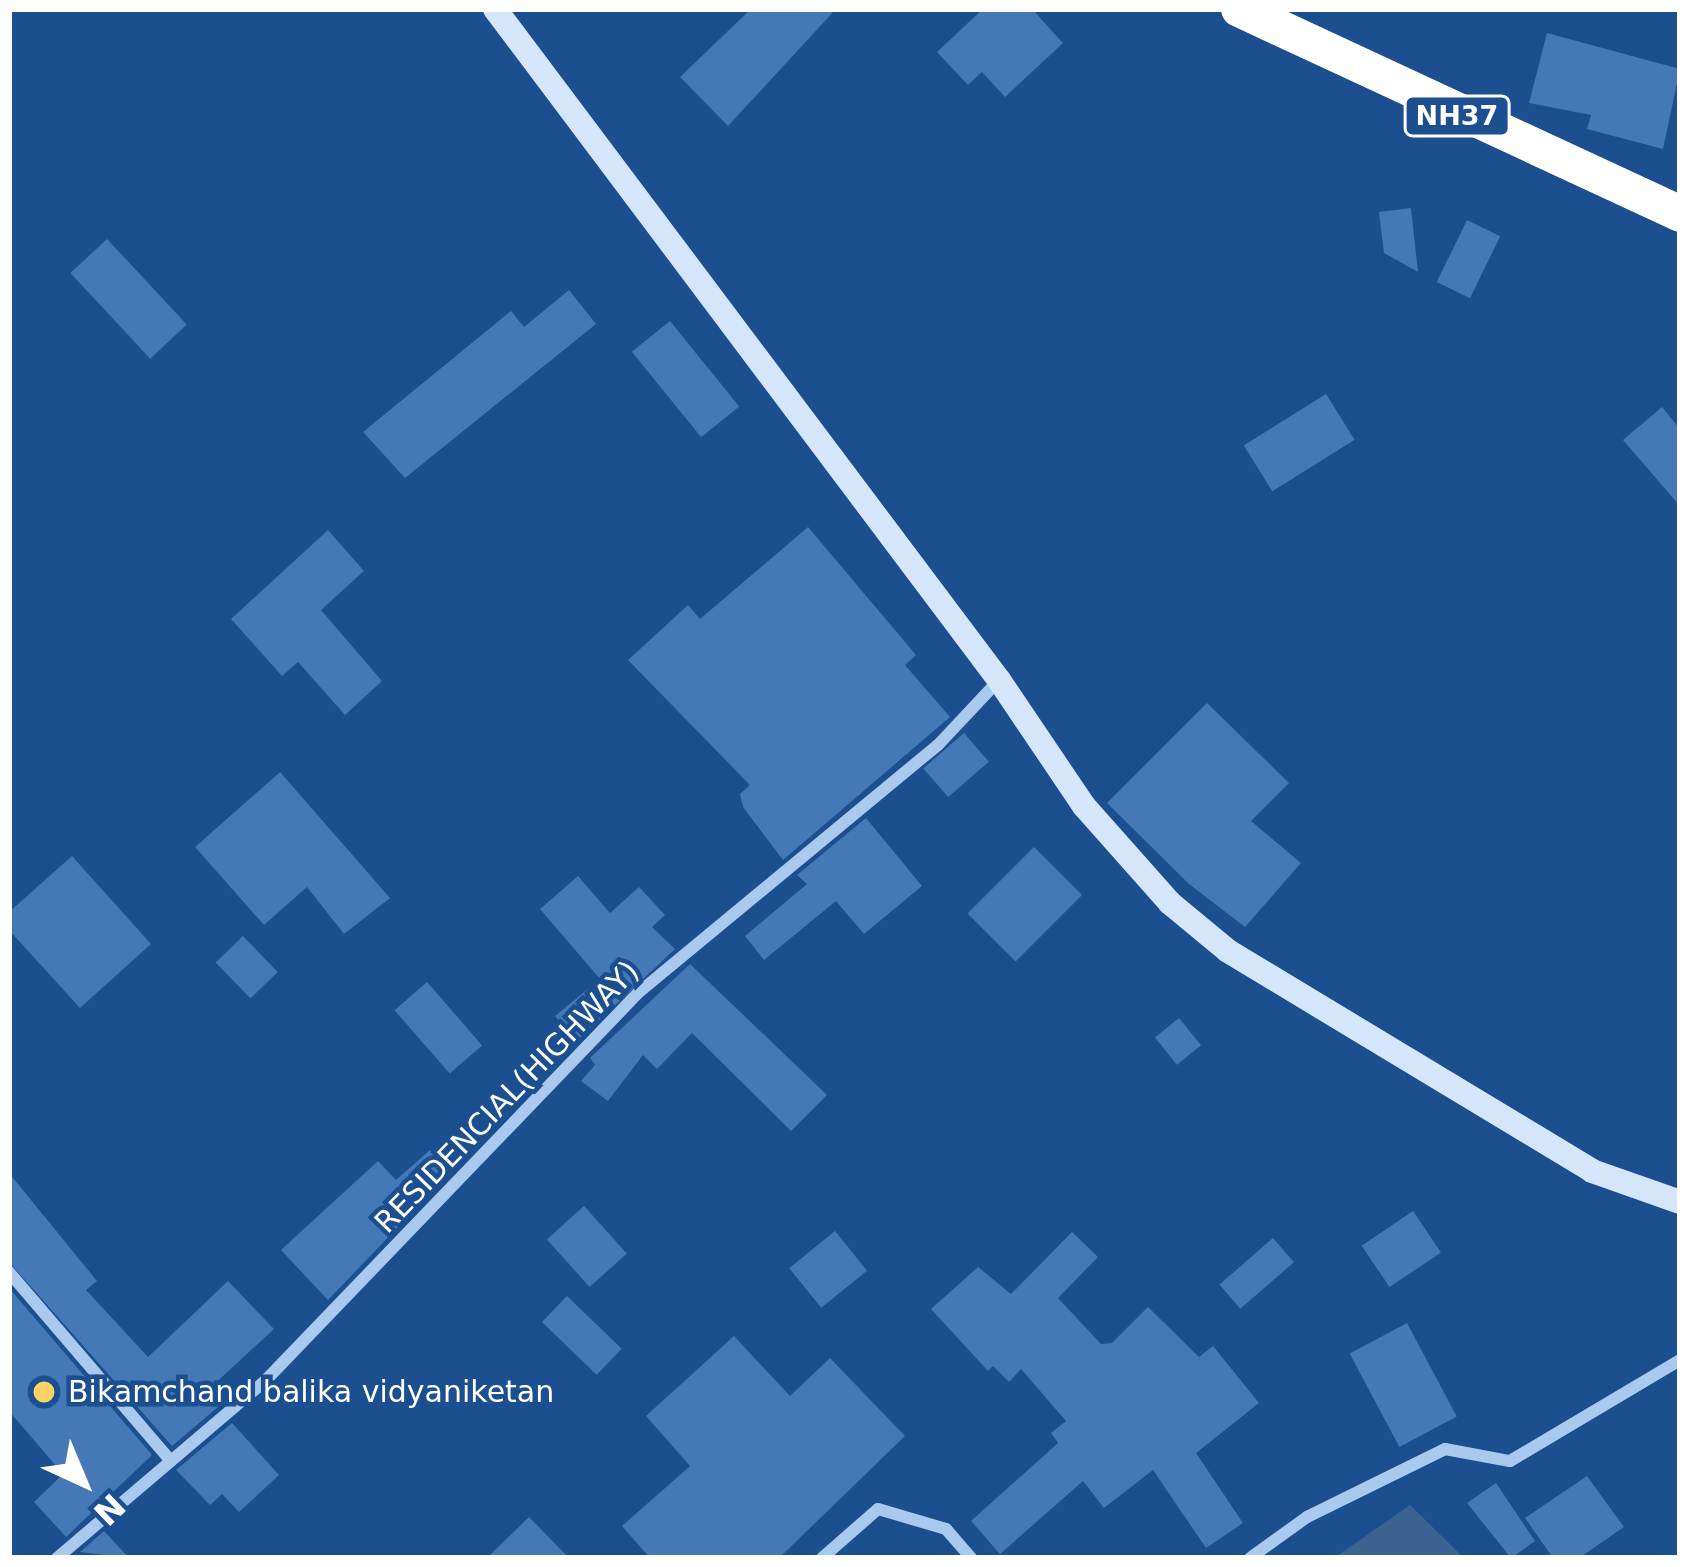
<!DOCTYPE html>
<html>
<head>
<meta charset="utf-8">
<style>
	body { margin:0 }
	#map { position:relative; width:1689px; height:1567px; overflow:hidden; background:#1b4f8f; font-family:"DejaVu Sans",sans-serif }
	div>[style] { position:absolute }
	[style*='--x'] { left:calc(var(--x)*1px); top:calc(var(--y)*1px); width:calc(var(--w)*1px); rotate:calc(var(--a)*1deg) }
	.water>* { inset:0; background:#3c6290 }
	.building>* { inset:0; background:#4478b7; transform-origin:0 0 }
	.street>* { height:12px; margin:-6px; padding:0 6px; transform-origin:6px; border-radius:6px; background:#a9c9ee }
	.secondary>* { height:24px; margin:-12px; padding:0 12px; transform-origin:12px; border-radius:12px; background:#d6e6fa }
	.highway>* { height:36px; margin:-18px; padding:0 18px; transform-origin:18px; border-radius:18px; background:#fff }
	.dots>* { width:33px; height:33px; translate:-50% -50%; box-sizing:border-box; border:6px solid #1b4f8f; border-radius:50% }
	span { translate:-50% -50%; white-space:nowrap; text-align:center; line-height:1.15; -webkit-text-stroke:9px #1b4f8f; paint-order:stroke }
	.shield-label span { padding:3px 9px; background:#1b4f8f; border:3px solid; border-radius:9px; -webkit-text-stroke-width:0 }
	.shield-label { font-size:27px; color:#fff; font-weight:700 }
	.street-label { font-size:30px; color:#fff }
	.poi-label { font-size:30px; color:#fff }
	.left { translate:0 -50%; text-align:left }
	.frame { position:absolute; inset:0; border:12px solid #fff; pointer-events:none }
	.north { position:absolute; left:24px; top:1423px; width:120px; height:120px; -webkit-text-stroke:9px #1b4f8f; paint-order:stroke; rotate:136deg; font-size:33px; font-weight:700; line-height:48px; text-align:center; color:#fff }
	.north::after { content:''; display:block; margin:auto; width:42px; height:54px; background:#fff; clip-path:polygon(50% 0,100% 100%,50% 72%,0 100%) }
</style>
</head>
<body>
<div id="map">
	<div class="water">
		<div style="clip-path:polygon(1410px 1505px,1464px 1558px,1334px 1558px)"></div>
	</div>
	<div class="building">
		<div style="clip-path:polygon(751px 9px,836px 9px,728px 126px,680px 77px)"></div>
		<div style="clip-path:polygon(983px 9px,1032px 9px,1063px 43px,1005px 97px,982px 72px,968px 85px,937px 52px)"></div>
		<div style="clip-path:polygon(1547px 33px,1680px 69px,1663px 149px,1587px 129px,1591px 115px,1529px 103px)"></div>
		<div style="clip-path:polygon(1411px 208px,1418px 272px,1384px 253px,1379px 212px)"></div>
		<div style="left:1467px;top:220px;width:37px;height:69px;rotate:26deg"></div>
		<div style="left:107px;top:239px;width:117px;height:50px;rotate:47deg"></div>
		<div style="clip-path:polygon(569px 290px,596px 324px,405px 478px,363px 432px,511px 311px,524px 327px)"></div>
		<div style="left:670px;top:321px;width:110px;height:49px;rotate:51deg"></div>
		<div style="left:1326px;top:394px;width:54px;height:97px;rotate:58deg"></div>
		<div style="clip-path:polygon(1662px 407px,1680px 429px,1680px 506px,1623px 440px)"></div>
		<div style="clip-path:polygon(808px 527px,916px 655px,905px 665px,950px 717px,783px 860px,743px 807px,740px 794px,750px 785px,628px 660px,688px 605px,700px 619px)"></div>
		<div style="clip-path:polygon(328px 530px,364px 571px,321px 610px,382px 681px,345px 715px,298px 662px,282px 676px,231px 619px)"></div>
		<div style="clip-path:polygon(1207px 703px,1289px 783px,1251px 821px,1301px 863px,1245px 927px,1189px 884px,1107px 803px)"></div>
		<div style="left:964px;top:733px;width:38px;height:54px;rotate:49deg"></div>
		<div style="clip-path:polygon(280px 772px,390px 898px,344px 934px,307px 887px,264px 925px,195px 847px)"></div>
		<div style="clip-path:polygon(866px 818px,922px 886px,864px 934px,836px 901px,764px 960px,745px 936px,807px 884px,797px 875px)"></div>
		<div style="left:1034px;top:847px;width:68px;height:94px;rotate:45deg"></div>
		<div style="clip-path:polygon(72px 856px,151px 944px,80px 1008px,9px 930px,9px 912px)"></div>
		<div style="clip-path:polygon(578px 876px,610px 913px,639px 887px,665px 915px,652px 927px,675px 949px,576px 1042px,555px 1016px,600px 979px,540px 909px)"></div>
		<div style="left:243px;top:936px;width:50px;height:38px;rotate:46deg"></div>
		<div style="clip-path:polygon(690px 964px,827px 1095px,791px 1131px,692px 1033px,657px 1069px,643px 1055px,608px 1101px,581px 1081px,595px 1065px,590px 1058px)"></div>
		<div style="left:427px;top:982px;width:84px;height:43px;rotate:49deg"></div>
		<div style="left:1179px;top:1018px;width:35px;height:31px;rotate:51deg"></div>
		<div style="clip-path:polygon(430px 1150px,450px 1173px,328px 1300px,281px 1250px,378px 1161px,396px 1180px)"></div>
		<div style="clip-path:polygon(9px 1173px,97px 1281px,86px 1290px,148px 1357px,228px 1281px,274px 1329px,209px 1389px,218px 1407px,172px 1446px,9px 1262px)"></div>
		<div style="left:584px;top:1206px;width:64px;height:50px;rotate:48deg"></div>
		<div style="left:1413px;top:1211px;width:50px;height:62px;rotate:56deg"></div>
		<div style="left:835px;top:1231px;width:51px;height:59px;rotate:51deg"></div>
		<div style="clip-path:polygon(1072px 1232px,1098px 1257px,1058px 1298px,1101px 1344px,1112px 1343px,1148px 1307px,1199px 1357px,1213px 1346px,1259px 1403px,1196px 1453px,1243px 1523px,1206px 1548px,1153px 1470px,1104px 1508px,1083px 1481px,1000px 1554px,971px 1521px,1058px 1443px,1051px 1433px,1066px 1421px,1021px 1369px,1009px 1382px,993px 1366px,988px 1371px,931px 1309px,978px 1267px,1011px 1294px)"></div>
		<div style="left:1273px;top:1238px;width:32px;height:71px;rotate:49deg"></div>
		<div style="clip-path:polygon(9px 1288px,152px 1455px,66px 1537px,34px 1502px,63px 1474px,9px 1411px)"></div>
		<div style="left:567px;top:1296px;width:76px;height:36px;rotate:44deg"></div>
		<div style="left:1407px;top:1323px;width:106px;height:65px;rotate:62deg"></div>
		<div style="clip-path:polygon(734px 1336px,790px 1396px,830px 1358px,905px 1436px,779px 1558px,650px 1558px,622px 1526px,690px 1466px,646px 1416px)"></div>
		<div style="clip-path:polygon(232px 1423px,279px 1475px,239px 1512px,222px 1494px,210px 1505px,176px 1470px)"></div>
		<div style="clip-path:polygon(1587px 1476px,1624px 1527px,1579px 1558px,1553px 1558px,1525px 1518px)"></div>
		<div style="clip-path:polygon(1496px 1483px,1535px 1541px,1511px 1558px,1467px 1503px)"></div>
		<div style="clip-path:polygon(529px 1517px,569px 1558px,487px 1558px)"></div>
		<div style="clip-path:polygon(104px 1531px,129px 1558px,80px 1552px)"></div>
	</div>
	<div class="street">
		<div style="--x:9;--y:1272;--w:248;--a:49.4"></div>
		<div style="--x:57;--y:1558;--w:273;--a:-40.4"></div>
		<div style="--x:265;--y:1381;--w:538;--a:-46.13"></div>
		<div style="--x:638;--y:993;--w:389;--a:-39.6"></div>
		<div style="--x:938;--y:745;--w:89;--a:-46.8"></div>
		<div style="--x:822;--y:1558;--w:74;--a:-41.2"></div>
		<div style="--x:878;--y:1509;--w:71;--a:16.4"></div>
		<div style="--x:946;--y:1529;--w:38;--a:49"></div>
		<div style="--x:1250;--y:1558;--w:70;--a:-35.7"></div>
		<div style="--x:1307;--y:1517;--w:154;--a:-26.2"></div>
		<div style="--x:1445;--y:1449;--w:66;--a:10.5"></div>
		<div style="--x:1510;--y:1461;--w:198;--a:-30.7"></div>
	</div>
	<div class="secondary">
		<div style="--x:495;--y:9;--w:839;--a:53.09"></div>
		<div style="--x:999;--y:680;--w:152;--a:56"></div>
		<div style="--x:1084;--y:806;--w:130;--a:48.4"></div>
		<div style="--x:1170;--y:903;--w:75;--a:39.6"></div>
		<div style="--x:1228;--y:951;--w:425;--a:31.1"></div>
		<div style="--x:1592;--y:1171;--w:93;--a:19.4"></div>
	</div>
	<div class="highway">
		<div style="--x:1239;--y:9;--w:486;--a:24.9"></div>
	</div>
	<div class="dots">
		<div style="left:44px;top:1392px;background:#ffd166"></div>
	</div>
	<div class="shield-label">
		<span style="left:1457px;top:116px">NH37</span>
	</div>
	<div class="street-label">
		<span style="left:507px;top:1097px;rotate:-46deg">RESIDENCIAL(HIGHWAY)</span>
	</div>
	<div class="poi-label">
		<span class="left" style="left:68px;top:1392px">Bikamchand balika vidyaniketan</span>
	</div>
	<div class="frame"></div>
	<div class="north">N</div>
</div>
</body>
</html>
